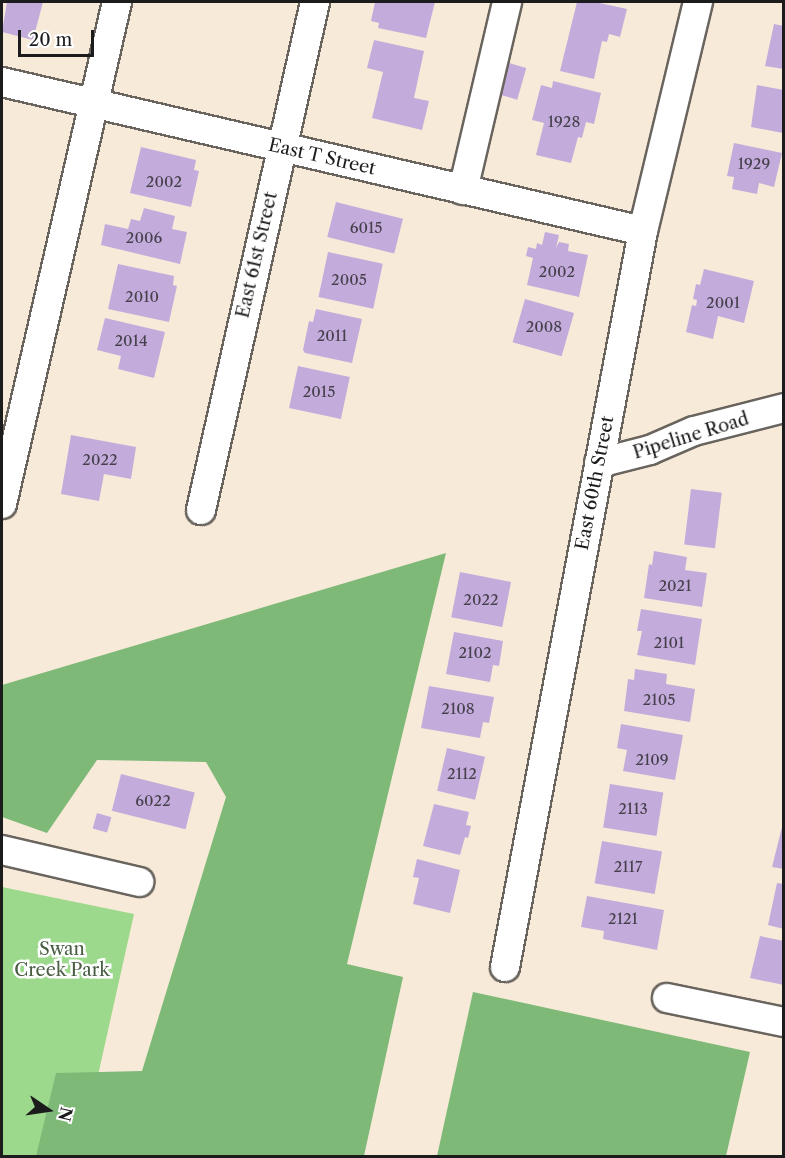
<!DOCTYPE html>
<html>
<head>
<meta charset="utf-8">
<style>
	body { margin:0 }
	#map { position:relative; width:785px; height:1158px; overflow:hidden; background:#f8ead8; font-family:"Libre Caslon Text",serif }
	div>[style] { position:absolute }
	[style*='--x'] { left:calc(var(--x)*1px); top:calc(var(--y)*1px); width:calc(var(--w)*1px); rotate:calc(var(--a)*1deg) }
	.green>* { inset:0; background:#9dd98c }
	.forest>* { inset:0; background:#7eb978 }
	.building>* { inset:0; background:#c3acdc; transform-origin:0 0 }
	.roads { filter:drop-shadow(2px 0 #69645e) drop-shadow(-2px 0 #69645e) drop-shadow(0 2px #69645e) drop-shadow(0 -2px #69645e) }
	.minor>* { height:28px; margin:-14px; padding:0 14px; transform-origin:14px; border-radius:14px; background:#fff }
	span { translate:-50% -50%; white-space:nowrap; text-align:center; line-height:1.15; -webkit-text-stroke:5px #fff; paint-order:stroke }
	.number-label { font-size:15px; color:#46404c }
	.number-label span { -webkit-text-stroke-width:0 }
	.street-label { font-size:18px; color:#1c1c1c }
	.park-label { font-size:18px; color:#495e43 }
	.frame { position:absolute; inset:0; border:3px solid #1c1c1c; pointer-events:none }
	.north { position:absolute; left:18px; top:1080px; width:60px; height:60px; -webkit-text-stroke:4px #fff; paint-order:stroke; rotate:103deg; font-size:16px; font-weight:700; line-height:24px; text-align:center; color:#1c1c1c }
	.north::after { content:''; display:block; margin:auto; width:21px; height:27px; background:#1c1c1c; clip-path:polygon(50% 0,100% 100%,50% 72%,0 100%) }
	.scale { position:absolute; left:18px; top:30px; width:76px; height:27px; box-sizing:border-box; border:3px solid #1c1c1c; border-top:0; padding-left:8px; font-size:18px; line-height:21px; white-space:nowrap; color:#1c1c1c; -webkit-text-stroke:4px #fff; paint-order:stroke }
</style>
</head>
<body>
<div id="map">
	<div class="green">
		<div style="clip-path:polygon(2px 887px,134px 914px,80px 1156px,2px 1156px)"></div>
	</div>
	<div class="forest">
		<div style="clip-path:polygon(446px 553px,347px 964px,403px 977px,364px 1156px,36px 1156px,56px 1073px,142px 1071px,226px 797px,206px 762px,97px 760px,47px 833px,2px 817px,2px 685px)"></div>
		<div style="clip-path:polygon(473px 992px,750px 1052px,726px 1156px,437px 1156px)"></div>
	</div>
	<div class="building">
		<div style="clip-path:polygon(7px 2px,43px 2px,33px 40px,2px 32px)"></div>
		<div style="clip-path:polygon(375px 2px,435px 2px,426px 38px,378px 28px,379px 23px,371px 21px)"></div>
		<div style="clip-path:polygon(577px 2px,595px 2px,627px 9px,620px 37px,609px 34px,607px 42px,602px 41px,594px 79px,560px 71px)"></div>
		<div style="clip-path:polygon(774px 24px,784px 26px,784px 69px,765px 66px)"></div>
		<div style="clip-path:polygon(374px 40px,424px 51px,414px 98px,429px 101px,422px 130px,372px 118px,383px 72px,367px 68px)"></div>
		<div style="left:509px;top:63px;width:18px;height:33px;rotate:16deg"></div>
		<div style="clip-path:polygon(553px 81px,601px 93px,594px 124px,586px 122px,582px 138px,578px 137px,571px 163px,536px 155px,544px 123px,532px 120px,541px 85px,552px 88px)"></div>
		<div style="clip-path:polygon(757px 85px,784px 90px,783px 133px,751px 127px)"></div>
		<div style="clip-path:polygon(734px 143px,782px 153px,774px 187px,759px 183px,757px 194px,732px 189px,734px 177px,727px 176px)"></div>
		<div style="clip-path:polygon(141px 147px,196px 160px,194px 170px,199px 171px,191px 207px,130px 193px)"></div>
		<div style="left:336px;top:202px;width:69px;height:36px;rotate:14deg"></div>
		<div style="clip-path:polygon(144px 208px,175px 216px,172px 229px,187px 232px,180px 264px,101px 245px,105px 224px,128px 229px,131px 219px,140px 221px)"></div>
		<div style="clip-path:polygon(545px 232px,559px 235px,556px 248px,559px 242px,569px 244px,568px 251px,588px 255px,579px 297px,527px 285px,533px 258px,526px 256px,528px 247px,536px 249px,537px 243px,542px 245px)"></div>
		<div style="left:328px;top:252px;width:56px;height:46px;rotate:12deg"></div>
		<div style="clip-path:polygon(118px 264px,174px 276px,173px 285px,177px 286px,169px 322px,108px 309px)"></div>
		<div style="clip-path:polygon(704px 269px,754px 281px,744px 323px,718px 316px,713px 339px,686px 332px,692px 305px,696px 306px,697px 300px,693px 299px,696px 284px,700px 285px)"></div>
		<div style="left:525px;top:299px;width:51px;height:45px;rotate:16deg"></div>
		<div style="clip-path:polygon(316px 309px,362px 319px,352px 363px,305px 353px,303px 350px,309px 321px,313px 322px)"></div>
		<div style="clip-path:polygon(105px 318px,165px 332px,154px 378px,118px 369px,121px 356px,97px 350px)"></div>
		<div style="left:298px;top:366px;width:53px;height:43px;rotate:12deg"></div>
		<div style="clip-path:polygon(71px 435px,136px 447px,131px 479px,104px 474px,99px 501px,61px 494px)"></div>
		<div style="left:691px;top:489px;width:31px;height:56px;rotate:7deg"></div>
		<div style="clip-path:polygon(654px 551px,687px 557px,685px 570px,707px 573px,702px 607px,644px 598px,649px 564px,652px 565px)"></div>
		<div style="left:460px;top:572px;width:52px;height:46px;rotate:11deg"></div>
		<div style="clip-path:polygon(641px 609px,702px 619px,695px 665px,637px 655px,642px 631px,637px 631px)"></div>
		<div style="clip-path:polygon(454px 632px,503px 641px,499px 666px,493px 665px,490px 682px,446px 674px)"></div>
		<div style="clip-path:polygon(635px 669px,667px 674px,666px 684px,695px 689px,690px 722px,624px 711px,628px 679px,634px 680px)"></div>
		<div style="clip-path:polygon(429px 686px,494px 697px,489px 723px,483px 722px,480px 738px,421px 728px)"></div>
		<div style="clip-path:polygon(621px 724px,683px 735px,675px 780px,623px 771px,627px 750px,617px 748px)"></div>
		<div style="left:447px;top:748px;width:39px;height:44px;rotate:13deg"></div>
		<div style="left:121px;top:774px;width:76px;height:38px;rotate:14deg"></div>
		<div style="left:610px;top:784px;width:54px;height:44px;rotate:9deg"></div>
		<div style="clip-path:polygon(434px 804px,469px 812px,466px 825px,471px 826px,468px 838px,465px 837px,460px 855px,423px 846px)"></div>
		<div style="left:97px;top:813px;width:15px;height:16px;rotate:16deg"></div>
		<div style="clip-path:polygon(784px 819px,784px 869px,772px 867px)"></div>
		<div style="left:602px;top:841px;width:61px;height:43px;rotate:10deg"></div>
		<div style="clip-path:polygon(417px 859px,460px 870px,450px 913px,413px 904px,419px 878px,413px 877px)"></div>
		<div style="clip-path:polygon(777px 883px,784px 884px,784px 929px,768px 925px)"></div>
		<div style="clip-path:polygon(587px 896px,664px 910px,657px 950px,603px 939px,604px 931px,581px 927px)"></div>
		<div style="clip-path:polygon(760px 936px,784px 941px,784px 985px,750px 978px)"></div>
	</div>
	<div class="roads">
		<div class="minor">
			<div style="--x:2;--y:82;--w:658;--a:13.09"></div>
			<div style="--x:463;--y:190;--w:193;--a:-76.8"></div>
			<div style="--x:599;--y:463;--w:53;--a:-14.3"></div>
			<div style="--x:650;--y:450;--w:48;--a:-23.4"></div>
			<div style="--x:694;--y:431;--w:93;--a:-14.3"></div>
			<div style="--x:2;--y:504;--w:515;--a:-77.1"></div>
			<div style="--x:201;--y:510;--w:521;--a:-77.35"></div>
			<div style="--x:2;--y:850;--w:141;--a:13.1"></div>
			<div style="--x:505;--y:967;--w:749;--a:-79.38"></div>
			<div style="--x:643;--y:231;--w:236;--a:-76.5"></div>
			<div style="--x:667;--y:998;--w:119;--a:11.6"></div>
		</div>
	</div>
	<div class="number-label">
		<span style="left:564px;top:122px">1928</span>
		<span style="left:754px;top:164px">1929</span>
		<span style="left:164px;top:182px">2002</span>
		<span style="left:366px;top:228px">6015</span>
		<span style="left:144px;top:238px">2006</span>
		<span style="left:557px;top:272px">2002</span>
		<span style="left:349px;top:280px">2005</span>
		<span style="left:142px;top:297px">2010</span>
		<span style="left:723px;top:303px">2001</span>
		<span style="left:544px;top:327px">2008</span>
		<span style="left:332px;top:336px">2011</span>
		<span style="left:131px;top:341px">2014</span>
		<span style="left:319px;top:392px">2015</span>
		<span style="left:100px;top:460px">2022</span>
		<span style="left:675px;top:586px">2021</span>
		<span style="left:481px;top:600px">2022</span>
		<span style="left:669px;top:643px">2101</span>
		<span style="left:475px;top:653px">2102</span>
		<span style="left:659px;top:700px">2105</span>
		<span style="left:458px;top:709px">2108</span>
		<span style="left:652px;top:760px">2109</span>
		<span style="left:462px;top:774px">2112</span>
		<span style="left:153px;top:801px">6022</span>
		<span style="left:633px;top:809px">2113</span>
		<span style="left:628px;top:867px">2117</span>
		<span style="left:623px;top:919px">2121</span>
	</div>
	<div class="street-label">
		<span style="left:322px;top:157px;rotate:13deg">East T Street</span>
		<span style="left:257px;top:255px;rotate:-77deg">East 61st Street</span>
		<span style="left:691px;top:436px;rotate:-17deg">Pipeline Road</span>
		<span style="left:595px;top:483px;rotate:-79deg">East 60th Street</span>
	</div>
	<div class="park-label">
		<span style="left:62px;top:960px">Swan<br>Creek Park</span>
	</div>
	<div class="frame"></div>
	<div class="north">N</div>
	<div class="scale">20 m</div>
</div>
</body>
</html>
